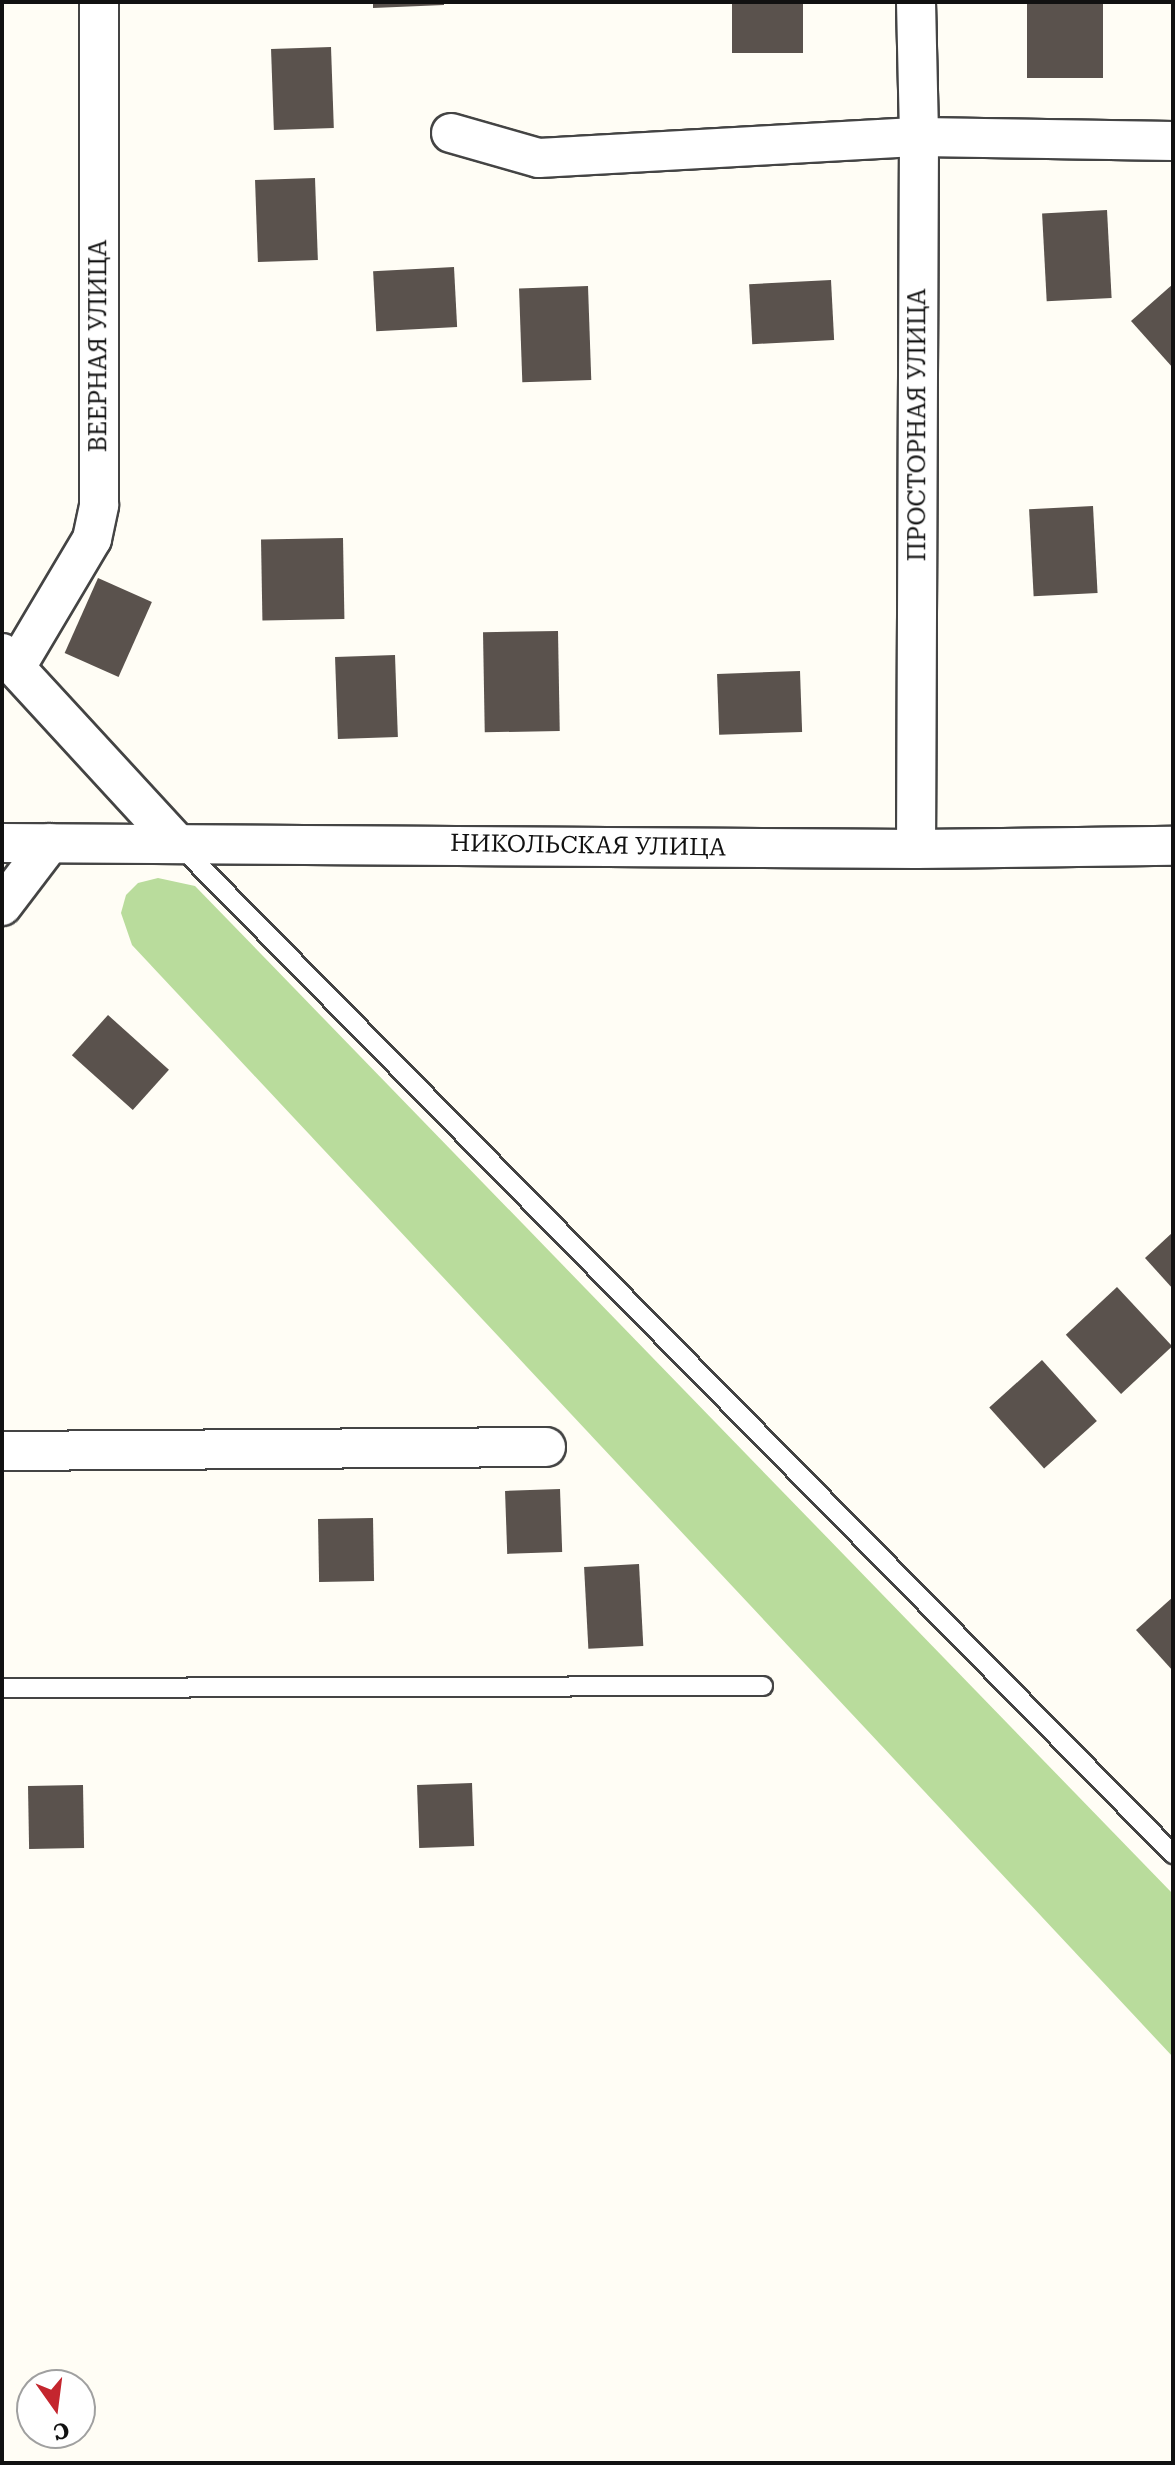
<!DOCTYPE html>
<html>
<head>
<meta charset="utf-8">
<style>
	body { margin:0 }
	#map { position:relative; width:1175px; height:2465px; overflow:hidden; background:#fffdf5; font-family:"Roboto Serif",serif }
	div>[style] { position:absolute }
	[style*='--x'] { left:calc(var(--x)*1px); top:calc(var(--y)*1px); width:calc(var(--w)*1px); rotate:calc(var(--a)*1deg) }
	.forest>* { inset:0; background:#b9dc9c }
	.building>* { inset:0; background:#5a524d; transform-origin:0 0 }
	.roads { filter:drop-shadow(2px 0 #444) drop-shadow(-2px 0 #444) drop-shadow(0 2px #444) drop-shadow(0 -2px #444) }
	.service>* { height:18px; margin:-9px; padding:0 9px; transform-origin:9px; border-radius:9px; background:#fff }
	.minor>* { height:38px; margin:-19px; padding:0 19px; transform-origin:19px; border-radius:19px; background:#fff }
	span { translate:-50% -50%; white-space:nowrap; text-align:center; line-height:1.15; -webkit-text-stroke:8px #fff; paint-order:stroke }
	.street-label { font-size:24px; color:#111 }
	.frame { position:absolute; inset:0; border:4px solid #111; pointer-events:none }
	.north { position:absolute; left:16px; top:2369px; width:80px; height:80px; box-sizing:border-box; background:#fff; border:2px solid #a0a0a0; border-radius:50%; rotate:166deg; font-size:22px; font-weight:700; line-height:32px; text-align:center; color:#111 }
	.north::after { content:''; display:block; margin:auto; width:28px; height:36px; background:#c4262e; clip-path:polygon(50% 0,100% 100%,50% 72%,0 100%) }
</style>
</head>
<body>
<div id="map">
	<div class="forest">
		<div style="clip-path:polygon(158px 878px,195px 886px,1173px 1894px,1173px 2057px,132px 945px,121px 913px,126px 895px,138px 883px)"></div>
	</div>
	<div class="building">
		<div style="clip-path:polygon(373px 2px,444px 2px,444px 5px,373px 8px)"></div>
		<div style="left:732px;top:2px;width:71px;height:51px"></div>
		<div style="left:1027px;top:2px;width:76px;height:76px"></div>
		<div style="left:331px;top:47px;width:81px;height:60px;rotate:88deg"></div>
		<div style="left:315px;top:178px;width:82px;height:60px;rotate:88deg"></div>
		<div style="left:1107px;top:210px;width:88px;height:65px;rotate:87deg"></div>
		<div style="left:454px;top:267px;width:60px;height:81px;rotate:87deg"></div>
		<div style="left:831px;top:280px;width:60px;height:82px;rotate:87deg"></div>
		<div style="clip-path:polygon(1173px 284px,1173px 368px,1131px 321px)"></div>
		<div style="left:588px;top:286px;width:94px;height:69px;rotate:88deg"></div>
		<div style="left:1093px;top:506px;width:87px;height:64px;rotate:87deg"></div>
		<div style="left:343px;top:538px;width:81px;height:82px;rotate:89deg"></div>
		<div style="left:98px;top:578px;width:59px;height:82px;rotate:24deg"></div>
		<div style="left:558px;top:631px;width:100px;height:75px;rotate:89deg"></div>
		<div style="left:395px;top:655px;width:82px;height:60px;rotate:88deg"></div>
		<div style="left:800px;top:671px;width:61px;height:83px;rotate:88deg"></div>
		<div style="left:108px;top:1015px;width:82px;height:54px;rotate:42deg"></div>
		<div style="clip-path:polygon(1173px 1232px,1173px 1289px,1145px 1258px)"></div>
		<div style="left:1117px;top:1287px;width:81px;height:70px;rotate:47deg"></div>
		<div style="left:1042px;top:1360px;width:82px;height:71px;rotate:48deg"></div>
		<div style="left:560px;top:1489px;width:63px;height:55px;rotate:88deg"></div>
		<div style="left:373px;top:1518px;width:63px;height:55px;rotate:89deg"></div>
		<div style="left:639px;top:1564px;width:82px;height:55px;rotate:87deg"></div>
		<div style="clip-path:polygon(1173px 1597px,1173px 1671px,1136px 1630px)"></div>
		<div style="left:472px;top:1783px;width:63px;height:55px;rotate:88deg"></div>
		<div style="left:83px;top:1785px;width:63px;height:55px;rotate:89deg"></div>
	</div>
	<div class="roads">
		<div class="service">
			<div style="--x:181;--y:847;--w:1414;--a:45.43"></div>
			<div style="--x:2;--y:1688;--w:761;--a:-0.15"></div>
		</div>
		<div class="minor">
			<div style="--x:916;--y:2;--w:135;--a:88.7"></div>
			<div style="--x:919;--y:137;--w:712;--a:90.24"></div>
			<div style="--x:451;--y:133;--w:91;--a:15.9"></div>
			<div style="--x:539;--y:158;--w:381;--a:-3.2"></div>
			<div style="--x:919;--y:137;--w:254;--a:0.9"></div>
			<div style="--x:2;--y:653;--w:257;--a:47.4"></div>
			<div style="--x:16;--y:667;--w:149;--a:-59.3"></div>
			<div style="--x:92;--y:539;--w:35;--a:-78"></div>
			<div style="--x:99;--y:505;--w:503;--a:-90"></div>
			<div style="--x:2;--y:843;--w:914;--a:0.38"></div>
			<div style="--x:916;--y:849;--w:257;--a:-0.7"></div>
			<div style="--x:2;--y:906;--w:79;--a:-52.7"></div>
			<div style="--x:2;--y:1451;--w:544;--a:-0.42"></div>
		</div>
	</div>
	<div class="street-label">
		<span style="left:99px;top:346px;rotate:-90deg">ВЕЕРНАЯ УЛИЦА</span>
		<span style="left:918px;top:425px;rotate:-90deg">ПРОСТОРНАЯ УЛИЦА</span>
		<span style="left:588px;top:846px;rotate:1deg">НИКОЛЬСКАЯ УЛИЦА</span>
	</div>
	<div class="frame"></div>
	<div class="north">С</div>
</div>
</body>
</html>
